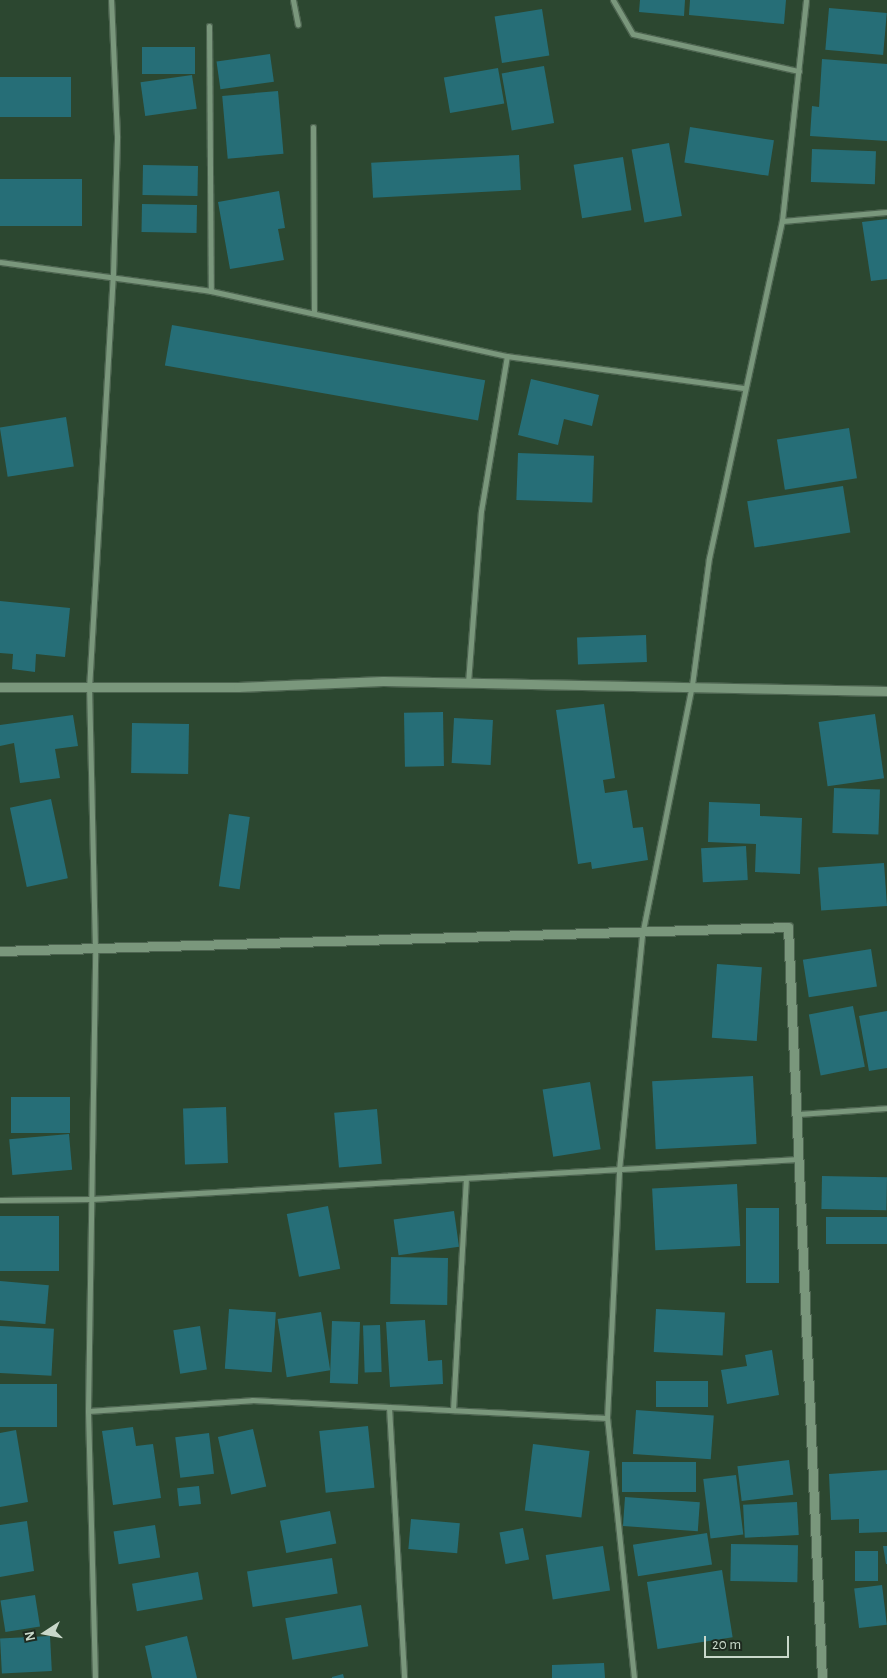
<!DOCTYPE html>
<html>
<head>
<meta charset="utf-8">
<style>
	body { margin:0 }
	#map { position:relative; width:887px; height:1678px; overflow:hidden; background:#2c4730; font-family:"Alegreya Sans",sans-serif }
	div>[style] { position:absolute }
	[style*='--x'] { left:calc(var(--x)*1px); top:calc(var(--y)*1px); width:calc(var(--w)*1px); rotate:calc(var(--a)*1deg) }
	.building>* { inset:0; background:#266e77; transform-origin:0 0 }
	.roads { filter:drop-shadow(1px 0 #4d6450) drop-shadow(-1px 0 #4d6450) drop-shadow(0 1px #4d6450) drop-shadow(0 -1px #4d6450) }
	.minor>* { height:5px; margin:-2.5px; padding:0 2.5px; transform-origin:2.5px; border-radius:2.5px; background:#7a977c }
	.tertiary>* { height:9px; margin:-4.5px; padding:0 4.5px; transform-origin:4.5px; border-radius:4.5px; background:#7a977c }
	span { translate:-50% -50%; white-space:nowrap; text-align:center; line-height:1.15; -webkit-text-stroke:4.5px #1e2a1f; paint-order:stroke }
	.north { position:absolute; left:20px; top:1608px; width:50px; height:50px; -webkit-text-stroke:4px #1e2a1f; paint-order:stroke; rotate:259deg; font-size:14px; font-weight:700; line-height:20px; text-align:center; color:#c9d8ca }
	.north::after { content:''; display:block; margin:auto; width:18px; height:22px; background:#c9d8ca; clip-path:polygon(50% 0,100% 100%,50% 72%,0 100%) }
	.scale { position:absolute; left:704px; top:1636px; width:85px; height:22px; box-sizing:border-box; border:2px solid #c9d8ca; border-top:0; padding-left:6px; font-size:15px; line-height:18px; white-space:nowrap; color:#c9d8ca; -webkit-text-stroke:4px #1e2a1f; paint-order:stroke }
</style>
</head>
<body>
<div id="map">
	<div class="building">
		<div style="clip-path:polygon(640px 0,685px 0,684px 16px,639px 12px)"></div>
		<div style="clip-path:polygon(690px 0,786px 0,784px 24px,689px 15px)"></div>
		<div style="left:829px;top:8px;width:58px;height:42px;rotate:5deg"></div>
		<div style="left:542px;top:9px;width:47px;height:48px;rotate:81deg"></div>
		<div style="left:142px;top:47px;width:53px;height:27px"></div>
		<div style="left:270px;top:54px;width:28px;height:54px;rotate:82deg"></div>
		<div style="clip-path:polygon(822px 59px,887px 64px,887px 141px,810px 136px,812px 106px,819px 107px)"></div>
		<div style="left:544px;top:66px;width:58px;height:43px;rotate:80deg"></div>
		<div style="left:498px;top:68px;width:36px;height:55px;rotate:80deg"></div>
		<div style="left:192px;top:75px;width:34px;height:52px;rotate:82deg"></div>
		<div style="left:0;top:77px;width:71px;height:40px"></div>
		<div style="left:278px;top:91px;width:63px;height:56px;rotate:85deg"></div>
		<div style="left:690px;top:127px;width:85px;height:36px;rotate:9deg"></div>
		<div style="left:669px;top:143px;width:74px;height:38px;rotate:80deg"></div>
		<div style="left:812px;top:149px;width:64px;height:33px;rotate:2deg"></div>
		<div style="left:519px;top:155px;width:35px;height:148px;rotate:87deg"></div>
		<div style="left:623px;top:157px;width:54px;height:50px;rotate:81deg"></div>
		<div style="left:143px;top:165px;width:55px;height:30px;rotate:1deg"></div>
		<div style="left:0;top:179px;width:82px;height:47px"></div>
		<div style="clip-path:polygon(279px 191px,285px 228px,278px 229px,284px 260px,230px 269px,218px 202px)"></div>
		<div style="left:142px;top:204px;width:55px;height:28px;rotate:1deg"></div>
		<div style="clip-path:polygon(887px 219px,887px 279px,871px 281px,862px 222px)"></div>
		<div style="left:172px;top:325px;width:318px;height:41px;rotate:10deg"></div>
		<div style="clip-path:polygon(531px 379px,599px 395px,592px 426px,564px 419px,558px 445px,518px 435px)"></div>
		<div style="left:66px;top:417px;width:50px;height:67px;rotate:81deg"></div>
		<div style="left:849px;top:428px;width:51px;height:73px;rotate:81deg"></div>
		<div style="left:518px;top:453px;width:76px;height:47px;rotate:2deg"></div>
		<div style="left:843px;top:486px;width:47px;height:97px;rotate:81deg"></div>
		<div style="clip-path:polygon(0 601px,70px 608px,65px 657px,36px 654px,35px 672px,12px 669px,13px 654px,0 653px)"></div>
		<div style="left:646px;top:635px;width:27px;height:69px;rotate:88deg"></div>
		<div style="clip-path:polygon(604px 704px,615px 778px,603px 780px,605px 793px,627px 790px,633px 828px,643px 827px,648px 860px,592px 869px,591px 862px,578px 864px,556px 710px)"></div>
		<div style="left:443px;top:712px;width:54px;height:39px;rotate:89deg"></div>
		<div style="left:875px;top:714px;width:65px;height:57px;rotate:82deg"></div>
		<div style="clip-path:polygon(73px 715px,78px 746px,55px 749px,60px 778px,20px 783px,14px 743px,0 746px,0 725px)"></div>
		<div style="left:454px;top:718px;width:39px;height:45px;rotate:3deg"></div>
		<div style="left:132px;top:723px;width:57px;height:50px;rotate:1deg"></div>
		<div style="left:834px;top:788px;width:46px;height:45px;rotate:2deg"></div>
		<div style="left:51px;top:799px;width:81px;height:42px;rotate:78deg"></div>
		<div style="clip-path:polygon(709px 802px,760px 804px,760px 816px,802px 818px,800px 874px,755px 872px,756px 844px,708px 842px)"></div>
		<div style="left:229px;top:814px;width:21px;height:73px;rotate:8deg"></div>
		<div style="left:746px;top:846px;width:34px;height:45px;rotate:87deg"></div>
		<div style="left:884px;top:863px;width:43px;height:66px;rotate:86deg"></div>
		<div style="left:871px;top:949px;width:38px;height:69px;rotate:81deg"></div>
		<div style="left:717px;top:964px;width:45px;height:74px;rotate:4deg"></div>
		<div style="left:853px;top:1006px;width:62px;height:45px;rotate:79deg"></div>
		<div style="clip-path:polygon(887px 1011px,887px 1068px,869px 1071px,859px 1016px)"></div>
		<div style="left:753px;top:1076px;width:68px;height:101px;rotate:87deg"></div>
		<div style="left:590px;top:1082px;width:68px;height:48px;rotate:81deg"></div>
		<div style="left:11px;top:1097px;width:59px;height:36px"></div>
		<div style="left:226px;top:1107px;width:56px;height:43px;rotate:88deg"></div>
		<div style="left:377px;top:1109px;width:55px;height:43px;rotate:85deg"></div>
		<div style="left:69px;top:1134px;width:36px;height:60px;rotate:85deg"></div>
		<div style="left:822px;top:1176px;width:65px;height:33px;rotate:1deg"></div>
		<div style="left:737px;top:1184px;width:62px;height:85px;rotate:87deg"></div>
		<div style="left:328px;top:1206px;width:64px;height:42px;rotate:79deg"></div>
		<div style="left:746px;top:1208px;width:33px;height:75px"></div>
		<div style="left:454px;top:1211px;width:36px;height:61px;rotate:82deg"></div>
		<div style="left:0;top:1216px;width:59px;height:55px"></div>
		<div style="left:826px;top:1217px;width:61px;height:27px"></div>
		<div style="left:391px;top:1257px;width:57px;height:47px;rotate:1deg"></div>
		<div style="left:0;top:1281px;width:49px;height:39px;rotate:5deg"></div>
		<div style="left:229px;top:1309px;width:47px;height:60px;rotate:4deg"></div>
		<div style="left:656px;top:1309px;width:69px;height:43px;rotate:3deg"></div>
		<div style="left:321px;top:1312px;width:59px;height:44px;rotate:81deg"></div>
		<div style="clip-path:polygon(425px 1320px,428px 1361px,442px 1360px,443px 1384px,390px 1387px,386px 1322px)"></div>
		<div style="left:332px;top:1321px;width:28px;height:62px;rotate:2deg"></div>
		<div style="left:380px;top:1325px;width:47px;height:17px;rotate:88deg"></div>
		<div style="left:0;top:1326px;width:54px;height:47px;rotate:3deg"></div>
		<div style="left:200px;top:1326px;width:44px;height:27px;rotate:81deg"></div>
		<div style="clip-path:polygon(772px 1350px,779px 1395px,727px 1404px,721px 1370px,747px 1366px,745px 1355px)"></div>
		<div style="left:708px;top:1381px;width:26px;height:52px;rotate:90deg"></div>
		<div style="left:57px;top:1384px;width:43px;height:57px;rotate:90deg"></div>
		<div style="left:636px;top:1410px;width:78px;height:44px;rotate:4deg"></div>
		<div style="left:368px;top:1426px;width:62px;height:49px;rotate:84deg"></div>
		<div style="clip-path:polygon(133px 1427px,136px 1446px,153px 1444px,161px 1498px,113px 1505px,102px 1431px)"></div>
		<div style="left:253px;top:1429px;width:59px;height:36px;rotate:77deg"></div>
		<div style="clip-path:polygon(16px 1430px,28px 1502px,0 1507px,0 1433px)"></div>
		<div style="left:209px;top:1433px;width:41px;height:34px;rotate:83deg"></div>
		<div style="left:533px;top:1444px;width:57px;height:67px;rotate:7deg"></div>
		<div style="left:789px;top:1460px;width:35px;height:52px;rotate:83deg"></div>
		<div style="left:622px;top:1462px;width:74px;height:30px"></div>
		<div style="clip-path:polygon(887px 1470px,887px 1532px,859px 1533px,859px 1519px,831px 1520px,829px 1474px)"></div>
		<div style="left:736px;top:1475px;width:60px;height:33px;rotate:83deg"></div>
		<div style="left:199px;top:1486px;width:18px;height:22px;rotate:84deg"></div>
		<div style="left:625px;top:1497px;width:75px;height:29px;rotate:4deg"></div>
		<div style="left:797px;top:1502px;width:33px;height:54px;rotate:87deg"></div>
		<div style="left:330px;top:1511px;width:33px;height:51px;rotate:79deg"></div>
		<div style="left:411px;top:1519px;width:49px;height:30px;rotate:5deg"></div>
		<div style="clip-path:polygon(27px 1521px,34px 1571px,0 1577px,0 1525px)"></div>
		<div style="left:155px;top:1525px;width:33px;height:42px;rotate:81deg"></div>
		<div style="left:523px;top:1528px;width:32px;height:24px;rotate:79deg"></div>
		<div style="left:707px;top:1533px;width:32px;height:75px;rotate:81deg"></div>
		<div style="left:731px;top:1544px;width:67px;height:37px;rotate:1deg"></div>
		<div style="left:603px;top:1546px;width:45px;height:58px;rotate:81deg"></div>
		<div style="clip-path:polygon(883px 1546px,887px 1546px,887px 1564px,886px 1564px)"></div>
		<div style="left:855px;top:1551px;width:23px;height:30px"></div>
		<div style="left:332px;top:1558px;width:36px;height:86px;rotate:81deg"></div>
		<div style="left:722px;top:1570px;width:68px;height:76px;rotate:81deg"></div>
		<div style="left:198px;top:1572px;width:28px;height:67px;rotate:80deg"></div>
		<div style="left:882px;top:1585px;width:40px;height:28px;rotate:83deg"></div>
		<div style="left:35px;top:1595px;width:32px;height:35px;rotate:81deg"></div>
		<div style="left:361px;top:1605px;width:42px;height:77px;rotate:80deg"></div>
		<div style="left:50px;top:1636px;width:35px;height:50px;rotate:87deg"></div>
		<div style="clip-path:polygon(187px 1636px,197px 1678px,152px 1678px,145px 1646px)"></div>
		<div style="clip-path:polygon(604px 1663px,605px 1678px,552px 1678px,552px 1665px)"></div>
		<div style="clip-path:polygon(343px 1674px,344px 1678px,332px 1678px,332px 1677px)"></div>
	</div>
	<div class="roads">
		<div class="minor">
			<div style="--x:293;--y:0;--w:25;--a:79"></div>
			<div style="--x:613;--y:0;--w:39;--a:60"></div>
			<div style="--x:633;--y:34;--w:170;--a:12.6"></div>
			<div style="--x:209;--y:26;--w:265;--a:89.6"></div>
			<div style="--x:313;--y:127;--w:186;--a:89.7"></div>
			<div style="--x:782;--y:221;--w:105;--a:-4.9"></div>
			<div style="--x:0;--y:262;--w:213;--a:7.8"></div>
			<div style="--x:211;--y:291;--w:303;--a:12.4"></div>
			<div style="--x:507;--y:356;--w:238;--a:7.7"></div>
			<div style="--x:468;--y:683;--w:172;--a:-85.7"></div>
			<div style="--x:481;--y:511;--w:157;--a:-80.5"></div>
			<div style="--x:797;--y:1114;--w:90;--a:-3.8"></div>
			<div style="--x:0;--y:1200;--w:91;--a:-0.6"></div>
			<div style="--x:91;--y:1199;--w:709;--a:-3.23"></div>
			<div style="--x:389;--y:1407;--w:271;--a:86.8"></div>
			<div style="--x:453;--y:1410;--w:232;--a:-86.8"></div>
			<div style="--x:88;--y:1411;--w:164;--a:-3.8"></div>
			<div style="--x:252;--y:1400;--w:355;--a:2.9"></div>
			<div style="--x:95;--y:1678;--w:267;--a:-91.5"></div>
			<div style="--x:88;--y:1411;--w:462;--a:-89.1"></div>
			<div style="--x:95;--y:949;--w:260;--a:-91.3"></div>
			<div style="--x:89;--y:689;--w:416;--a:-86.7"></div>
			<div style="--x:113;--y:274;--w:138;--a:-88.3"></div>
			<div style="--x:117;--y:136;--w:136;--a:-92.5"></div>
			<div style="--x:634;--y:1678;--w:261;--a:-95.9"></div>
			<div style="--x:607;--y:1418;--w:248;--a:-87.2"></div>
			<div style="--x:619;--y:1170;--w:236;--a:-84.4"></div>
			<div style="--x:642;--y:935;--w:255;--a:-78.7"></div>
			<div style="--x:692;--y:685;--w:128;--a:-82.4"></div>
			<div style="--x:709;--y:558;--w:345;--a:-77.8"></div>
			<div style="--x:782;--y:221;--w:222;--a:-83.8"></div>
		</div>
		<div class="tertiary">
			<div style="--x:0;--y:687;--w:238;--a:0"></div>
			<div style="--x:238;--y:687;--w:145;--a:-2.4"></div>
			<div style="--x:383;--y:681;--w:504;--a:1.14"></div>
			<div style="--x:0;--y:951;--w:788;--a:-1.74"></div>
			<div style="--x:788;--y:927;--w:752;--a:87.41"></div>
		</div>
	</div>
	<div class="north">N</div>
	<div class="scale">20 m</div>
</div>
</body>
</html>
